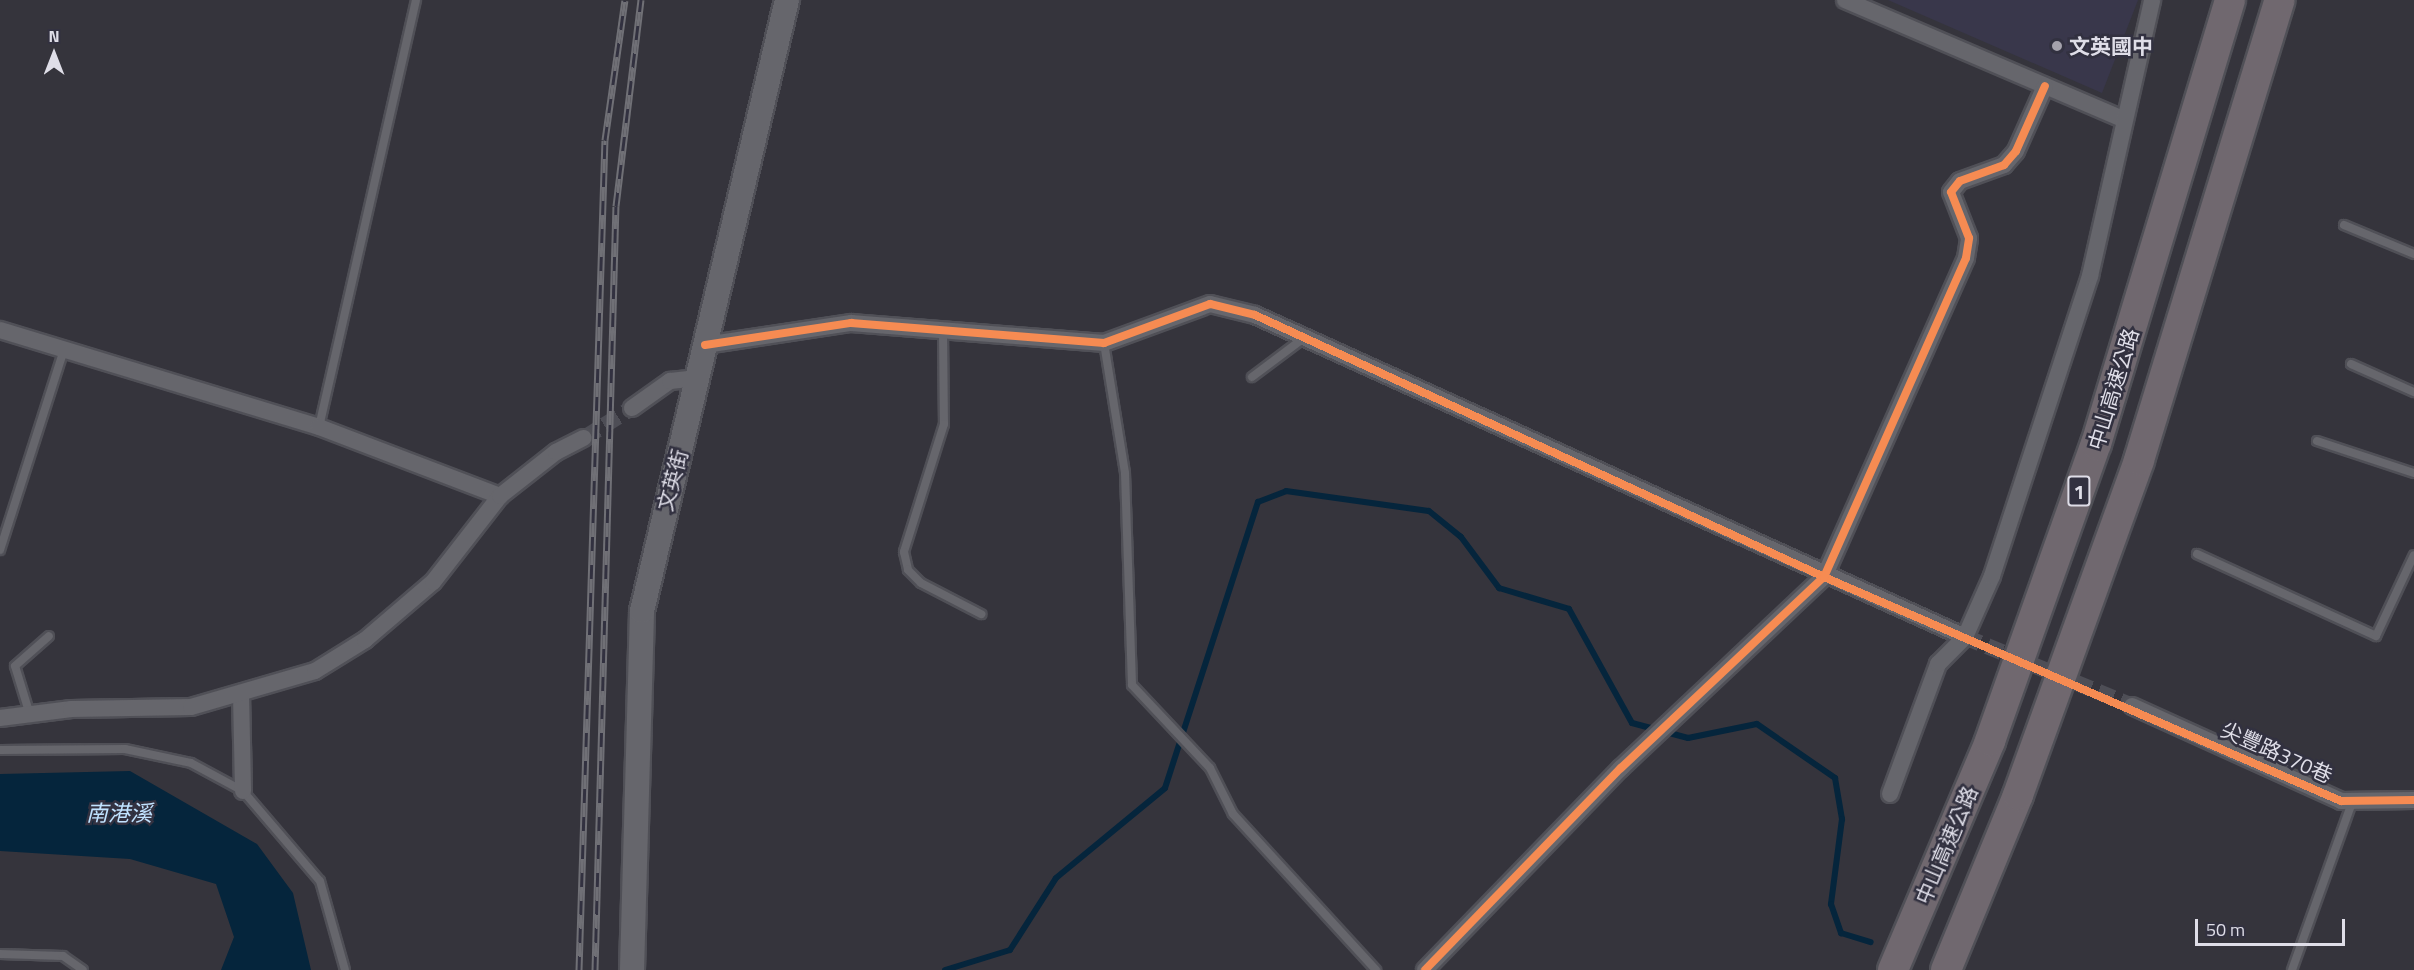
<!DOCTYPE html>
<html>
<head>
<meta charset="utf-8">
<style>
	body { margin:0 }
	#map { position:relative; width:2414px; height:970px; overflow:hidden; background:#35343c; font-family:"Titillium Web","Noto Sans TC",sans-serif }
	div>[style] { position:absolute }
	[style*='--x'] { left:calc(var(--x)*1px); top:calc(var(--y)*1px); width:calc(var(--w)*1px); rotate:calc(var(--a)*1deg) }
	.built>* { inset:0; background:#39374b }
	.water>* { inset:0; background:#05253c }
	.stream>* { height:6px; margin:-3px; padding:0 3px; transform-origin:3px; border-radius:3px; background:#05253c }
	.street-tunnel>* { height:16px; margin-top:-8px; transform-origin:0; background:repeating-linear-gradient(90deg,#4e4e56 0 16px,transparent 0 24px) }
	.roads { filter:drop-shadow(2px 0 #505057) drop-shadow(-2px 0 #505057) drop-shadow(0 2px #505057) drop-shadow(0 -2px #505057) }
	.lane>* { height:8px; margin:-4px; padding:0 4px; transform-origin:4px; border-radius:4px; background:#66666c }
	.street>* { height:16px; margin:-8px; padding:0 8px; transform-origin:8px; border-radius:8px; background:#66666c }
	.secondary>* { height:24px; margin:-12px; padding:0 12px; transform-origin:12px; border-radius:12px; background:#66666c }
	.highway>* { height:30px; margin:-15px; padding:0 15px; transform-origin:15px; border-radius:15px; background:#70686f }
	.rail>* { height:7px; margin-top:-3.5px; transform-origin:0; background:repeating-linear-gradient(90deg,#323140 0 14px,#707076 0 28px); box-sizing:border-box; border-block:2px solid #707076 }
	.cycleway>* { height:8px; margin:-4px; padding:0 4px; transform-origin:4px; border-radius:4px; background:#f68b52 }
	.dots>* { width:16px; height:16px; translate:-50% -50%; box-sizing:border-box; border:3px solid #323140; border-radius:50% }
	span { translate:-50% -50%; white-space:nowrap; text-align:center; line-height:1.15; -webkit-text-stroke:5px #323140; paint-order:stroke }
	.shield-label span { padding:2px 4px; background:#323140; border:2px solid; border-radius:4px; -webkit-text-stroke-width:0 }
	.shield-label { font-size:20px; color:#dfdee8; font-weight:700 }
	.poi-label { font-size:21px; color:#dfdee8; font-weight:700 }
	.left { translate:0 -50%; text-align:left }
	.street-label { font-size:21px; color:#dfdee8 }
	.water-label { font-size:22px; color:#c0e2ff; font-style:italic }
	.north { position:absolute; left:24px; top:24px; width:60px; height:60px; -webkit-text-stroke:4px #323140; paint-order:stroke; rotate:0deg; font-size:16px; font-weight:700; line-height:24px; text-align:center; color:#dfdee8 }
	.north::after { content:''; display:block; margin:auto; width:21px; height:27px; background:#dfdee8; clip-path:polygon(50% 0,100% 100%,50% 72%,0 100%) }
	.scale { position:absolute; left:2195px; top:919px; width:150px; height:27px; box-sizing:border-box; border:3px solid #dfdee8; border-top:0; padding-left:8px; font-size:18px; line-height:21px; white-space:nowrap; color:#dfdee8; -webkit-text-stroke:4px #323140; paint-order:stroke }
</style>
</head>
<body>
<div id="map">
	<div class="built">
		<div style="clip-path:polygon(1888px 0,2138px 0,2102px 93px)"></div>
	</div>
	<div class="water">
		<div style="clip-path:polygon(130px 771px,257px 844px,293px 893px,311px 970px,221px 970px,234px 937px,216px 884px,130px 859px,0 851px,0 774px)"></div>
	</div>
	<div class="stream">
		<div style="--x:945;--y:970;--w:68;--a:-17.1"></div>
		<div style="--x:1010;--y:950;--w:85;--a:-57.4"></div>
		<div style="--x:1056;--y:878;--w:141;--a:-39.5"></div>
		<div style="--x:1165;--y:788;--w:301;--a:-72"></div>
		<div style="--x:1258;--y:502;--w:30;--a:-21"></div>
		<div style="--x:1286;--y:491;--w:144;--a:8"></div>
		<div style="--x:1429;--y:511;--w:41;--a:39.1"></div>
		<div style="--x:1461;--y:537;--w:64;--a:53.3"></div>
		<div style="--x:1499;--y:588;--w:73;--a:16.7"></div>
		<div style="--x:1569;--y:609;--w:130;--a:61.1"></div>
		<div style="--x:1632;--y:723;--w:58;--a:15"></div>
		<div style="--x:1688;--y:738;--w:70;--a:-11.5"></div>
		<div style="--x:1757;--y:724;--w:95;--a:34.7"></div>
		<div style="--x:1835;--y:778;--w:42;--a:80.3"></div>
		<div style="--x:1842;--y:819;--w:86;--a:97.4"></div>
		<div style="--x:1831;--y:904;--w:31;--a:71"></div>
		<div style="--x:1841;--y:933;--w:31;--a:17"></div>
	</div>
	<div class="street-tunnel">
		<div style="--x:584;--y:438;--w:57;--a:-32"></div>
		<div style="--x:1965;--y:637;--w:181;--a:22.4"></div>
	</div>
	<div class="roads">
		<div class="lane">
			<div style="--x:2344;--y:225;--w:76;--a:22.5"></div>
			<div style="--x:943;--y:332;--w:92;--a:89.4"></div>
			<div style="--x:944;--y:424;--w:134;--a:107.4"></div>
			<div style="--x:904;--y:552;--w:18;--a:77"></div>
			<div style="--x:908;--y:570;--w:18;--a:45"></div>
			<div style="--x:921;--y:583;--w:68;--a:27.3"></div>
			<div style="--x:1104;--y:343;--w:132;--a:80.8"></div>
			<div style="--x:1125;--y:473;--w:212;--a:88.1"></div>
			<div style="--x:1132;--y:685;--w:114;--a:46.8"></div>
			<div style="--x:1210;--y:768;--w:51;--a:63.4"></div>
			<div style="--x:1233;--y:814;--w:212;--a:47.5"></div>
			<div style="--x:2351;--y:364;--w:69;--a:24"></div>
			<div style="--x:1252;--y:377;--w:65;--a:-36.9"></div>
			<div style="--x:319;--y:427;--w:438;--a:-77.2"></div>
			<div style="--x:2317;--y:441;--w:102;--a:18.3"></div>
			<div style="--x:0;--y:550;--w:211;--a:-72.3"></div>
			<div style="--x:2197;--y:554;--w:197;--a:24.6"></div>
			<div style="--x:2376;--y:636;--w:89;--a:-64.9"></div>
			<div style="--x:30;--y:715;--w:51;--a:-107"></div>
			<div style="--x:15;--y:666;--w:45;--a:-41.4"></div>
			<div style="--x:0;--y:750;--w:125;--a:-0.5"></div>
			<div style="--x:125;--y:749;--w:67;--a:12"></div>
			<div style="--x:191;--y:763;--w:59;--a:28.3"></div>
			<div style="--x:243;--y:791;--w:118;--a:49.5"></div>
			<div style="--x:320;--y:881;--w:92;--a:74.3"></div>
			<div style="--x:0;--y:954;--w:63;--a:1.8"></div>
			<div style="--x:63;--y:956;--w:24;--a:35"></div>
			<div style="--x:2292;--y:970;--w:181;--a:-70.3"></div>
		</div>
		<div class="street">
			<div style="--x:1845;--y:0;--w:302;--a:23.2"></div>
			<div style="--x:0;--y:330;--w:333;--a:16.9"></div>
			<div style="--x:319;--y:427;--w:194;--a:20.9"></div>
			<div style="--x:705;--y:345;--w:148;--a:-8.6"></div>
			<div style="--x:851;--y:323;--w:254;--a:4.5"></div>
			<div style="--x:1104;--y:343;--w:113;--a:-20.2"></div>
			<div style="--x:1210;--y:304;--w:46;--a:13.7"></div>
			<div style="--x:1255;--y:315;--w:780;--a:24.4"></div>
			<div style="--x:632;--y:408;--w:47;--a:-35.4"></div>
			<div style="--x:670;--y:381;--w:28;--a:-6"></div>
			<div style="--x:241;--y:694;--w:97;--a:88.8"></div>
			<div style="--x:2132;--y:706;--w:230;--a:24.4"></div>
			<div style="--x:2341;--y:801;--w:73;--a:-0.8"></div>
			<div style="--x:0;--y:718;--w:72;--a:-7.2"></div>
			<div style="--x:71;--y:709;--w:120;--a:-1"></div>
			<div style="--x:191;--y:707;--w:129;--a:-16.2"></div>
			<div style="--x:315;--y:671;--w:59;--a:-31.8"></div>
			<div style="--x:365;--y:640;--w:89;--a:-40.5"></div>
			<div style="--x:433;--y:582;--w:109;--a:-52.1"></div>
			<div style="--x:500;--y:496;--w:71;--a:-38.2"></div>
			<div style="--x:556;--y:452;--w:31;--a:-27"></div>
			<div style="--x:1890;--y:794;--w:139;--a:-69.7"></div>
			<div style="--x:1938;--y:664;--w:38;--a:-45"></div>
			<div style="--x:1965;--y:637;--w:67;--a:-66.1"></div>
			<div style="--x:1992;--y:576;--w:316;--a:-71.9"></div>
			<div style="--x:2090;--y:276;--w:283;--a:-77.3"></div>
			<div style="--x:1425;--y:970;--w:281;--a:-45.9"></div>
			<div style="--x:1621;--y:768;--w:279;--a:-43.3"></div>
			<div style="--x:1824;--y:577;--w:349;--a:-66"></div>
			<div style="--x:1966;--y:258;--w:20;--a:-81"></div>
			<div style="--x:1969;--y:238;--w:49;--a:-111.4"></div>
			<div style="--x:1951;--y:192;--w:14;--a:-51"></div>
			<div style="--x:1960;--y:181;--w:47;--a:-20"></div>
			<div style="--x:2004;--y:165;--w:18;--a:-49"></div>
			<div style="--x:2016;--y:151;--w:71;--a:-66"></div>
		</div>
		<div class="secondary">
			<div style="--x:632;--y:970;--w:359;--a:-88.4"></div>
			<div style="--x:642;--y:611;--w:628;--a:-76.65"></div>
		</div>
		<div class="highway">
			<div style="--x:1893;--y:970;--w:249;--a:-67"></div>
			<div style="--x:1990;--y:741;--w:315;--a:-70.4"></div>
			<div style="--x:2096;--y:444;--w:464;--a:-73.2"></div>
			<div style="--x:1946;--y:970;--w:189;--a:-67.6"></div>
			<div style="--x:2018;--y:795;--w:356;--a:-70.1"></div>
			<div style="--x:2139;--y:460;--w:481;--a:-73"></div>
		</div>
	</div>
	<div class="rail">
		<div style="--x:579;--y:970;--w:830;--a:-88.21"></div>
		<div style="--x:605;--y:140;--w:141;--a:-81.9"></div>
		<div style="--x:595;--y:970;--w:764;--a:-88.43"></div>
		<div style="--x:616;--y:206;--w:208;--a:-83.1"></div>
	</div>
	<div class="cycleway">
		<div style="--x:705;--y:345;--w:148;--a:-8.6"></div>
		<div style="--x:851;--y:323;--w:254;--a:4.5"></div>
		<div style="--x:1104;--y:343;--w:113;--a:-20.2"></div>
		<div style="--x:1210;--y:304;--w:46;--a:13.7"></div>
		<div style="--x:1255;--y:315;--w:626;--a:24.72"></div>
		<div style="--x:1824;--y:577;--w:563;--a:23.43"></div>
		<div style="--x:2341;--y:801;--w:73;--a:-0.8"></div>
		<div style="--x:1425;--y:970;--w:281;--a:-45.9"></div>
		<div style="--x:1621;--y:768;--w:279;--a:-43.3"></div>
		<div style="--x:1824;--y:577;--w:349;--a:-66"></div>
		<div style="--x:1966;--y:258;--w:20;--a:-81"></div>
		<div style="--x:1969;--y:238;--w:49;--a:-111.4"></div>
		<div style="--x:1951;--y:192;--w:14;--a:-51"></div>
		<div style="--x:1960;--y:181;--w:47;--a:-20"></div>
		<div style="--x:2004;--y:165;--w:18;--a:-49"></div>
		<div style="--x:2016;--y:151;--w:71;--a:-66"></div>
	</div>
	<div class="dots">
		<div style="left:2057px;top:46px;background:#a4a2ac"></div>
	</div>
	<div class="shield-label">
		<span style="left:2079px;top:491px">1</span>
	</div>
	<div class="poi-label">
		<span class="left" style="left:2069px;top:46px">文英國中</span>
	</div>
	<div class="street-label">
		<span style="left:2113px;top:389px;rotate:-73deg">中山高速公路</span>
		<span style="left:672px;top:480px;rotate:-75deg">文英街</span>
		<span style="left:2277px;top:752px;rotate:24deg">尖豐路370巷</span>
		<span style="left:1946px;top:845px;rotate:-67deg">中山高速公路</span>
	</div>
	<div class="water-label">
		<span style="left:119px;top:814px">南港溪</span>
	</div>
	<div class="north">N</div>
	<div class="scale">50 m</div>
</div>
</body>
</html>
